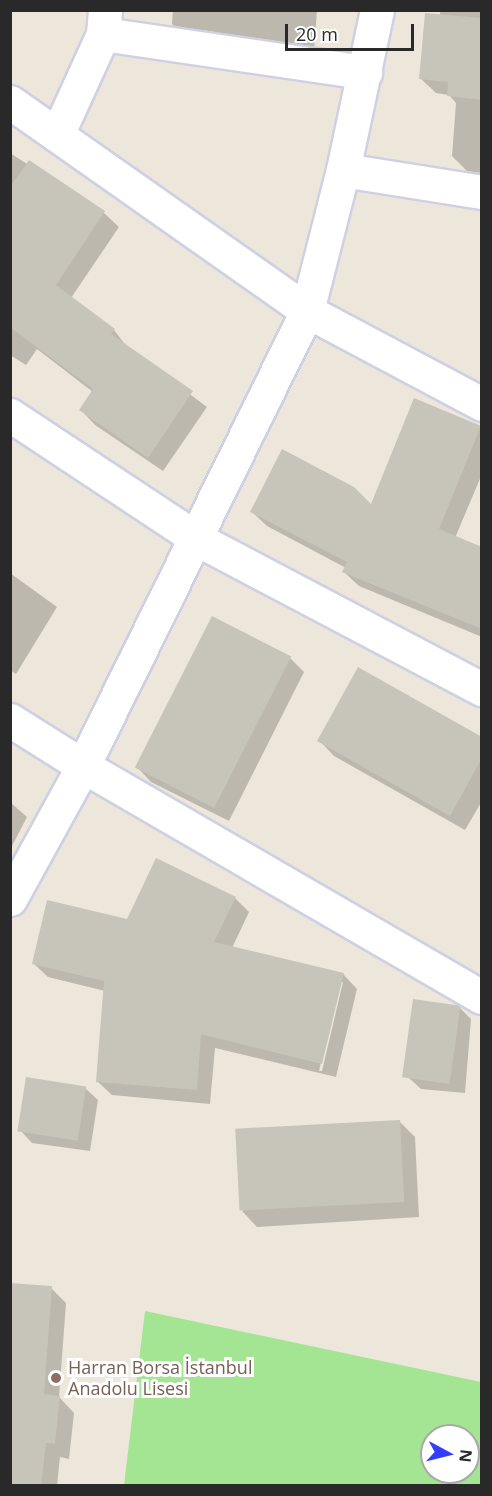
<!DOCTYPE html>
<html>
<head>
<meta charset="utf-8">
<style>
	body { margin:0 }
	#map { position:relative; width:492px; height:1496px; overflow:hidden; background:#ece7da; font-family:"Open Sans",sans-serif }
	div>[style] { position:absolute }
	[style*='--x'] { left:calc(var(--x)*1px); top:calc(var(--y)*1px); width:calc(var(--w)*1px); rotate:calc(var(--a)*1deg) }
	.green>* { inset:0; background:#a4e594 }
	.shadow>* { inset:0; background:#0003 }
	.building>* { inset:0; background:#c7c4ba; transform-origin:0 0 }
	.roads { filter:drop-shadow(2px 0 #cfd0e3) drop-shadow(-2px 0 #cfd0e3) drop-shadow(0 2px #cfd0e3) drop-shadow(0 -2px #cfd0e3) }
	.minor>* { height:33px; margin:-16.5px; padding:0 16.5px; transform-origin:16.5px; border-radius:16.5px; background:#fff }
	.dots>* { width:16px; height:16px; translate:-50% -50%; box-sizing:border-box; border:3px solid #fff; border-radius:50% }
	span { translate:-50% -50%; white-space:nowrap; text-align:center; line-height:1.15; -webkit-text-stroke:6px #fff; paint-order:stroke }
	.education-label { font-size:18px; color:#785e54 }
	.left { translate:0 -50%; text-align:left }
	.frame { position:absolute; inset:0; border:12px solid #292929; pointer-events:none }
	.north { position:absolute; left:420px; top:1424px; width:60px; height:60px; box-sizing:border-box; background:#fff; border:2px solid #a9a9a9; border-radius:50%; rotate:97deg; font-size:16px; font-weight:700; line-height:24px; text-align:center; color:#292929 }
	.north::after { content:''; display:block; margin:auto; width:21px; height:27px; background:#343cff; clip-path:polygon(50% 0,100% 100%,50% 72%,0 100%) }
	.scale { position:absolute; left:285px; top:24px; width:129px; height:27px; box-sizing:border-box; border:3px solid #292929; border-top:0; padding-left:8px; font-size:18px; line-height:21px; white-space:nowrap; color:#292929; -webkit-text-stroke:4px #fff; paint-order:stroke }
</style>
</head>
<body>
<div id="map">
	<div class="green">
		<div style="clip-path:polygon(evenodd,145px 1311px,481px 1382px,481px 1485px,124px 1485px,145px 1311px,432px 1436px,468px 1436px,468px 1472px,432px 1472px,432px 1436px)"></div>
	</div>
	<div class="shadow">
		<div style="clip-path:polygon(173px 10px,317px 10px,314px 52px,189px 41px,172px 24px)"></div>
		<div style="clip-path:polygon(441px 10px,482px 10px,482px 173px,467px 171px,452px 156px,456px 103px,449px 95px,436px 93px,420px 78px)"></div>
		<div style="clip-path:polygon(10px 153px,104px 213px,119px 227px,71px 298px,114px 330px,127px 347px,207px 407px,163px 471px,95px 425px,81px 410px,93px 392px,37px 349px,26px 365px,10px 355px)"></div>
		<div style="clip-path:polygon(480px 427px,482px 474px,455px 538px,482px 549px,482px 637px,359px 586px,344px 572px,346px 568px,267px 526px,252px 512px,372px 506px)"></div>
		<div style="clip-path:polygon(10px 573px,57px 607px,16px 674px,10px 670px)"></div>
		<div style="clip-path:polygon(290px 658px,304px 672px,229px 821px,151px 782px,137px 767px)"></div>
		<div style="clip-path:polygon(482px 739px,482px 801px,465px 830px,334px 756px,319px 740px)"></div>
		<div style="clip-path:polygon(10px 802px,27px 817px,10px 850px)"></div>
		<div style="clip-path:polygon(evenodd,235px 898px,249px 912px,232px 948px,343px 974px,357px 989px,336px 1077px,215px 1048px,210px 1104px,112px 1095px,97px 1081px,105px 991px,48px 977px,33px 963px,128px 921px,235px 898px,340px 982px,343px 982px,322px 1071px,319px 1071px,340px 982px)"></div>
		<div style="clip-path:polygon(459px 1007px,471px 1019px,465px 1093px,421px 1089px,408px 1077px)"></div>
		<div style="clip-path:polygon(85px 1088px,98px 1100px,90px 1151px,32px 1143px,20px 1130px)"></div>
		<div style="clip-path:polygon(399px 1121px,415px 1137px,419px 1217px,257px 1227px,242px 1211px)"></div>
		<div style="clip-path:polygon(10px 1284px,51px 1288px,66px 1303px,59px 1397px,74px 1413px,69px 1459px,60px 1457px,57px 1486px,10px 1486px)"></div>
	</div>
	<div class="building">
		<div style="clip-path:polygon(425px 13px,482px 18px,482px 100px,447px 96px,448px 82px,419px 79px)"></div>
		<div style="clip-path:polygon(29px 160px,105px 211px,56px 285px,115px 329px,111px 334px,193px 391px,148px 458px,79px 410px,93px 389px,10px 327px,10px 187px)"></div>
		<div style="clip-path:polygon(414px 398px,481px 426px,439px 529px,482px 547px,482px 629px,342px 572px,347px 562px,250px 512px,282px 449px,354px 487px,371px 504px)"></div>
		<div style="left:212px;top:616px;width:89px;height:170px;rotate:27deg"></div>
		<div style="clip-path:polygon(358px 667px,482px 737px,482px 758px,450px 816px,317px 741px)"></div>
		<div style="clip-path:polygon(156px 858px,236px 897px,214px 942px,344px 973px,322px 1064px,201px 1034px,197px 1090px,96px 1082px,104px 981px,32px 964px,47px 900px,127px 919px)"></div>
		<div style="left:413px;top:999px;width:48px;height:79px;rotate:8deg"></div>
		<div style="left:26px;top:1077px;width:61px;height:55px;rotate:9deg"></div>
		<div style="left:400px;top:1120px;width:82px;height:165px;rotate:87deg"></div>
		<div style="clip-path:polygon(10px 1283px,52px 1286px,44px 1394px,60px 1396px,55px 1444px,46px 1443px,41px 1485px,10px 1485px)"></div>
	</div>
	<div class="roads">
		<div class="minor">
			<div style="--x:103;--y:34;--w:265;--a:8.3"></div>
			<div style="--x:10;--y:102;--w:363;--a:35.1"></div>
			<div style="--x:307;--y:311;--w:198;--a:28"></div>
			<div style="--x:57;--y:135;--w:111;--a:-65.5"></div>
			<div style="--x:103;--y:34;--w:24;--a:-85"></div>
			<div style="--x:343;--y:170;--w:141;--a:9"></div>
			<div style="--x:10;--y:415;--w:224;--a:33.5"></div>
			<div style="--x:197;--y:539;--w:322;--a:27.8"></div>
			<div style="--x:10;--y:720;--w:86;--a:32.2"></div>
			<div style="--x:83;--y:766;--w:507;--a:-63.79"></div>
			<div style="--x:307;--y:311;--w:146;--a:-75.7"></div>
			<div style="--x:343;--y:170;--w:164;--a:-78"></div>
			<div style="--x:10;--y:899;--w:152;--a:-61.2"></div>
			<div style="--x:83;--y:766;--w:461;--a:30.1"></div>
		</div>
	</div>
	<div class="dots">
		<div style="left:56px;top:1378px;background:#8d6e63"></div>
	</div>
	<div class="education-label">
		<span class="left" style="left:68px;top:1378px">Harran Borsa İstanbul<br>Anadolu Lisesi</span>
	</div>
	<div class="frame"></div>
	<div class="north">N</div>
	<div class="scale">20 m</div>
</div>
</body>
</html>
